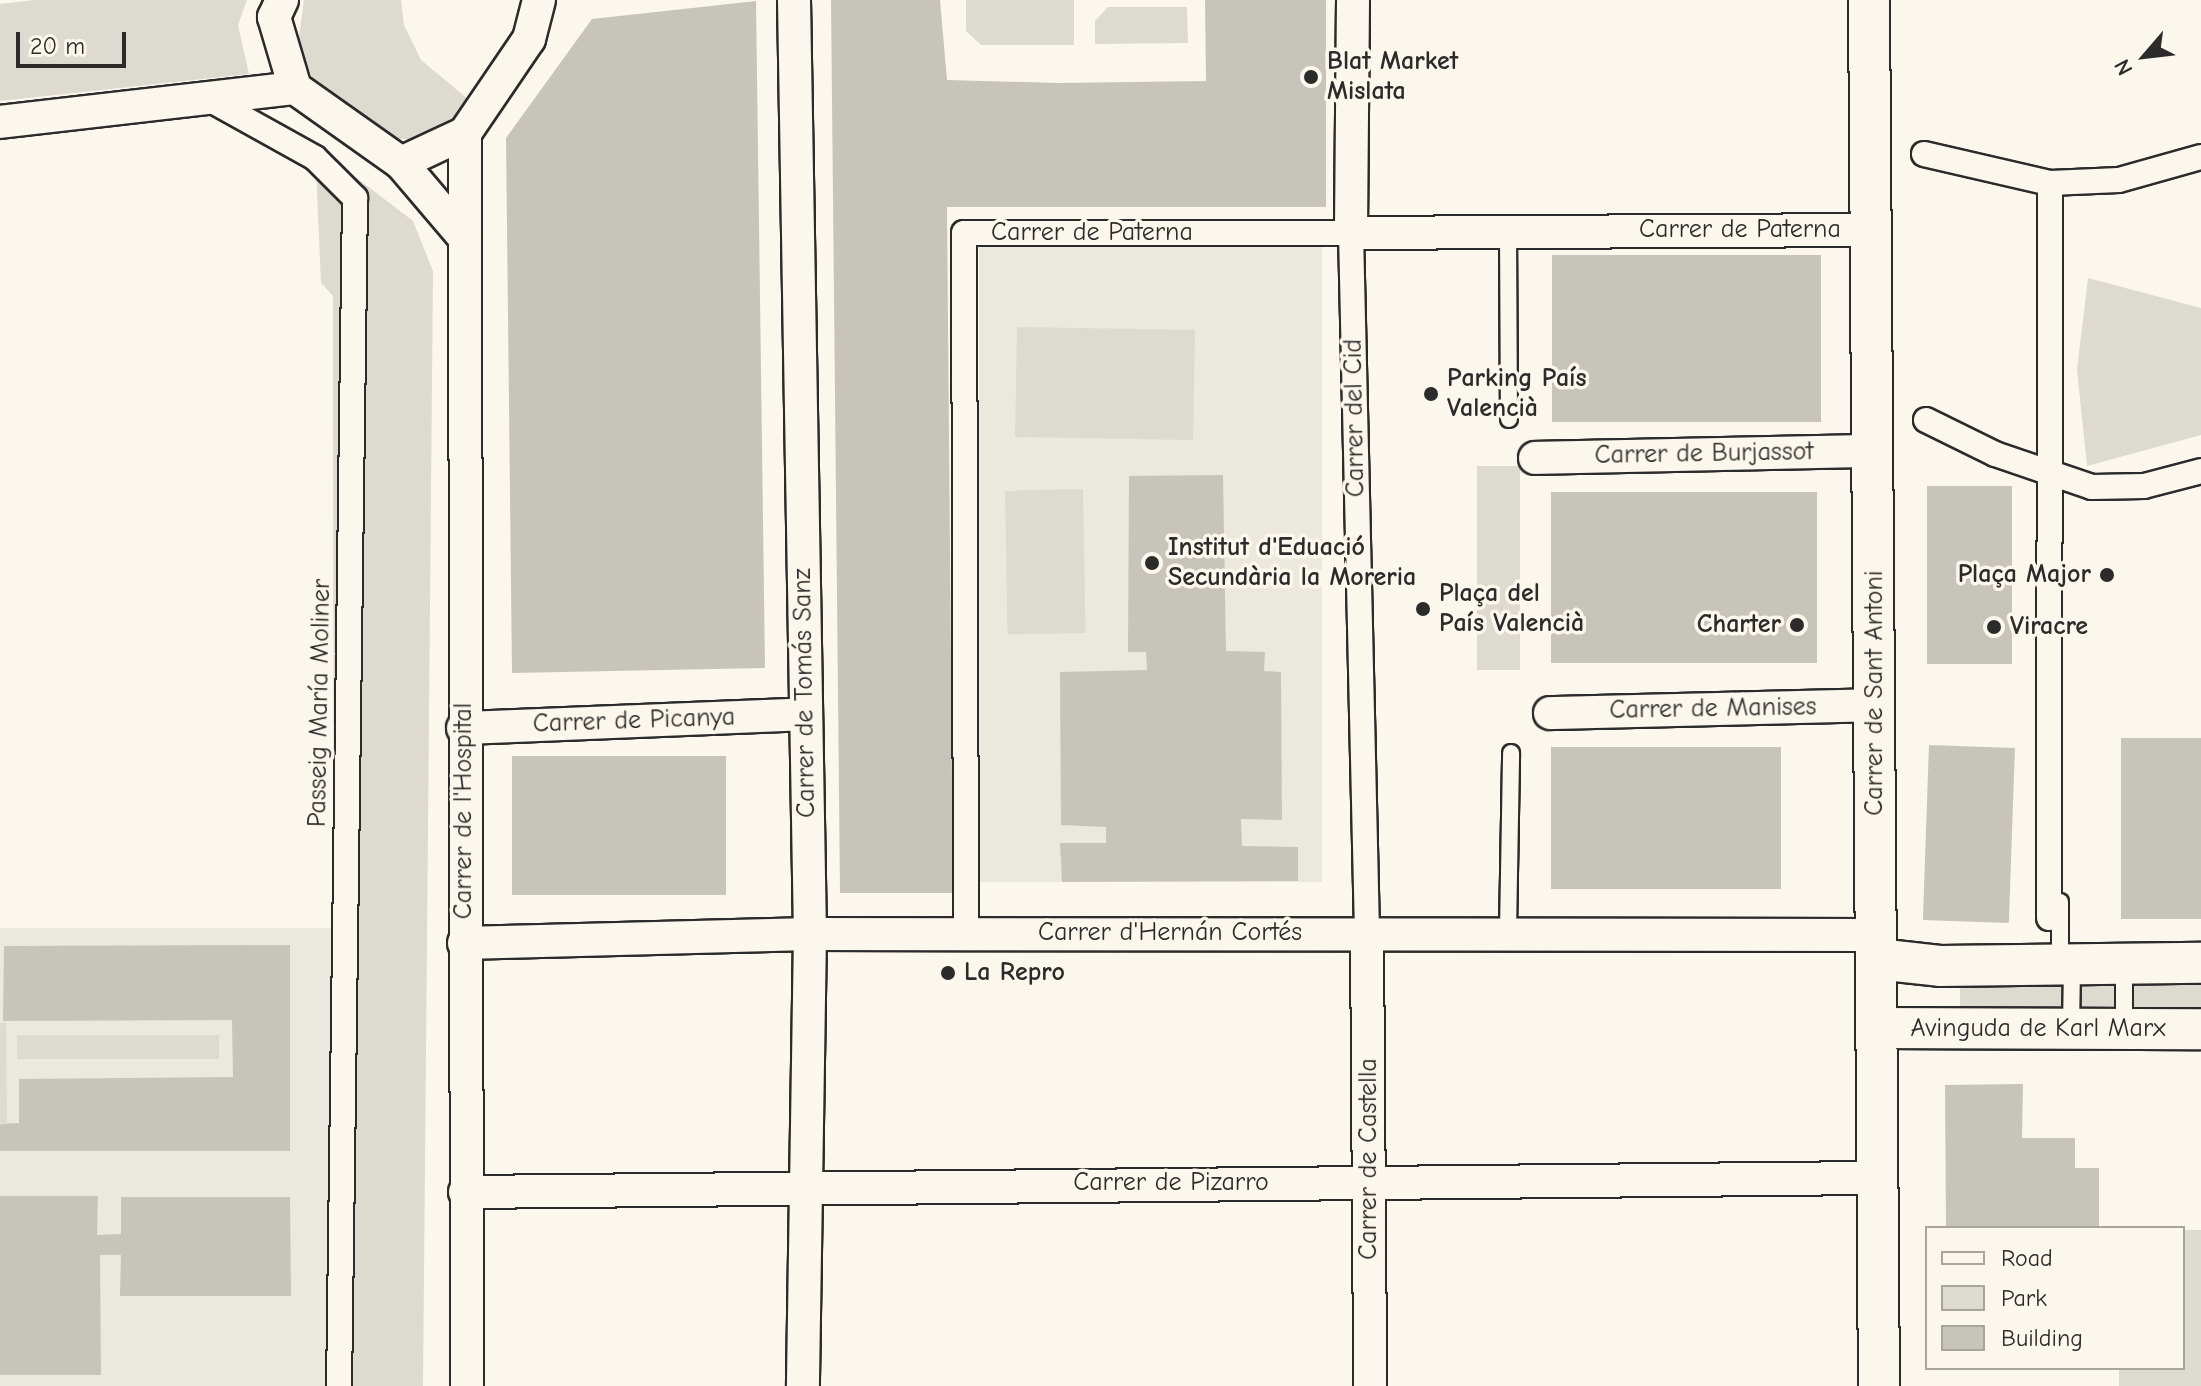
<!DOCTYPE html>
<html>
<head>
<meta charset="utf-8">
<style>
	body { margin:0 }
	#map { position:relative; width:2201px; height:1386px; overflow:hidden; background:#fbf7ec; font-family:"Comic Neue",sans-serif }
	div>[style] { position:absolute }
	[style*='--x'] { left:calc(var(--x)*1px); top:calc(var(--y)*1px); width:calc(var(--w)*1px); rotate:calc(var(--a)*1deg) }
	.built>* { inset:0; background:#ebe8de; transform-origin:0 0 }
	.green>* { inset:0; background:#dddad0; transform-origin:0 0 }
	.building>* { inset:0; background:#c7c4bc; transform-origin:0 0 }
	.roads { filter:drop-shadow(2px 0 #2b2b2b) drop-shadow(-2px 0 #2b2b2b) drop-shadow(0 2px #2b2b2b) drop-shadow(0 -2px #2b2b2b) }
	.service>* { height:16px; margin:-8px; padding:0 8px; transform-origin:8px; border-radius:8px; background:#fbf7ec }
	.pedestrian>* { height:24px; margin:-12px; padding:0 12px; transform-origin:12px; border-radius:12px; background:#fbf7ec }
	.minor>* { height:32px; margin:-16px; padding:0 16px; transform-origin:16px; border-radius:16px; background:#fbf7ec }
	.tertiary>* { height:40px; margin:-20px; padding:0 20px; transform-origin:20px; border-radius:20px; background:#fbf7ec }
	.dots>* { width:22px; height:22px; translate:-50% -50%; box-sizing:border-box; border:4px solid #fbf7ec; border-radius:50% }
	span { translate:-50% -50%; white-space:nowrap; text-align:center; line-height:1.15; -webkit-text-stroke:7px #fbf7ec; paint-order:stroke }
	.poi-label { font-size:26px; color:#2b2b2b; font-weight:700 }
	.left { translate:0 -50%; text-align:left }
	.right { translate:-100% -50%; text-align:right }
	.street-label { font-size:26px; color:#2b2b2b }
	.legend { position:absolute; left:1925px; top:1226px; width:260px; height:144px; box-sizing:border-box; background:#fbf7ec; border:2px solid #a8a59f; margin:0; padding:10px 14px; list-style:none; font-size:24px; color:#2b2b2b }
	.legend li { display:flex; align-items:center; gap:16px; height:40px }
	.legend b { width:40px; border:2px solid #a8a59f }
	.north { position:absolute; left:2105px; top:16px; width:80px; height:80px; -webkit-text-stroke:6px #fbf7ec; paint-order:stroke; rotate:242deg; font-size:22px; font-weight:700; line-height:32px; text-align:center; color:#2b2b2b }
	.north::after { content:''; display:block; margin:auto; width:28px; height:36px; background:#2b2b2b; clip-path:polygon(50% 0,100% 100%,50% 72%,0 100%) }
	.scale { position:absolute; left:16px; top:32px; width:110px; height:36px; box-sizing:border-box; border:4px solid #2b2b2b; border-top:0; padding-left:10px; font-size:24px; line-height:28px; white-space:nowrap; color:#2b2b2b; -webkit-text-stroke:6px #fbf7ec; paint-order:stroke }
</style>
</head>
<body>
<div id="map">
	<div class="built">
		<div style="left:979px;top:246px;width:343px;height:636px"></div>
		<div style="left:334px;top:928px;width:458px;height:334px;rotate:90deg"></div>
	</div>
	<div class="green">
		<div style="clip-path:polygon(34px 0,247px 0,238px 25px,249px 74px,0 101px,0 4px)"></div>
		<div style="clip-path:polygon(304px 0,401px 0,404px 25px,421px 60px,468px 99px,448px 127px,423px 140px,388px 138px,314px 81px,298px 44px)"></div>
		<div style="clip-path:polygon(966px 0,1074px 0,1074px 45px,981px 45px,966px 31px)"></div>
		<div style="clip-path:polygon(1108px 7px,1187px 7px,1188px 43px,1095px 44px,1095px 21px)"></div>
		<div style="clip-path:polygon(315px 146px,413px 221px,433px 271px,423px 1386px,334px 1386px,333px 296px,321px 283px)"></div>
		<div style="clip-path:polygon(2088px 278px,2201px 308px,2201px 435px,2087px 466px,2077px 370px)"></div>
		<div style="left:1195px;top:330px;width:110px;height:178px;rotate:91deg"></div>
		<div style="left:1520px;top:466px;width:204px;height:43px;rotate:90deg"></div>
		<div style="left:1083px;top:489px;width:144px;height:78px;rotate:89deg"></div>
		<div style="left:1960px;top:972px;width:241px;height:45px"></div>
		<div style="clip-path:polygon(0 1023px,6px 1023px,7px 1123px,0 1123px)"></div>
		<div style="left:219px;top:1035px;width:24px;height:202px;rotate:90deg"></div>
		<div style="clip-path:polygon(2183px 1230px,2201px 1230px,2201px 1386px,2119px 1386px,2119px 1368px,2183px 1368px)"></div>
	</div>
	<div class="building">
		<div style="clip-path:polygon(831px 0,940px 0,947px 80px,1058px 83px,1206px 81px,1205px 0,1326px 0,1326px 207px,947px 207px,953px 893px,840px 893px)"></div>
		<div style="clip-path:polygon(756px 1px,765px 668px,512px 673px,506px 138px,592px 19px)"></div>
		<div style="left:1821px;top:255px;width:167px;height:269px;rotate:90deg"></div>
		<div style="clip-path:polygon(1223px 475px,1226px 651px,1265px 652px,1264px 671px,1281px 672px,1282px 820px,1241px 819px,1242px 846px,1298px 847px,1298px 881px,1062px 882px,1060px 843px,1106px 843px,1106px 827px,1061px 825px,1060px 672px,1147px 670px,1146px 652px,1128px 652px,1129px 476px)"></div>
		<div style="left:1927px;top:486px;width:85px;height:178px"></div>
		<div style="left:1551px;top:492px;width:266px;height:171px"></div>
		<div style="left:2121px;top:738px;width:80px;height:181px"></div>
		<div style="left:1929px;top:745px;width:86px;height:175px;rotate:2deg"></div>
		<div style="left:1781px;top:747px;width:142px;height:230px;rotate:90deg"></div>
		<div style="left:512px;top:756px;width:214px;height:139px"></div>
		<div style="clip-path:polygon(290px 945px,290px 1151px,0 1151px,0 1124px,19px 1123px,19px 1079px,233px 1077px,232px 1020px,3px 1021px,4px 946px)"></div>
		<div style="clip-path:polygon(2023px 1084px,2022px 1138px,2075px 1138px,2075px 1168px,2099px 1168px,2099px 1228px,1946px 1228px,1945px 1085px)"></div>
		<div style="clip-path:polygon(0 1196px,98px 1196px,97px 1235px,121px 1234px,121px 1197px,290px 1197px,291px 1296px,120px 1296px,121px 1255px,100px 1255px,101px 1375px,0 1375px)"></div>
	</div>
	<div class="roads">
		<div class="service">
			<div style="--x:1508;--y:230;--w:189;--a:89.7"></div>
			<div style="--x:2060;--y:902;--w:62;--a:90"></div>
			<div style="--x:1508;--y:931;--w:178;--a:-89"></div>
			<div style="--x:2124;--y:1027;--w:63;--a:-90"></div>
			<div style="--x:2071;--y:1029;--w:64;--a:-89.1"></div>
		</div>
		<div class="pedestrian">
			<div style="--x:209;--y:99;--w:121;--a:29.1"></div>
			<div style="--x:315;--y:158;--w:57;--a:45"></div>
			<div style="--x:355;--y:198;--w:1188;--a:90.77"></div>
			<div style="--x:1924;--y:154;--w:129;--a:13"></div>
			<div style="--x:2050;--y:183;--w:69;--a:-2.5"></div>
			<div style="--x:2119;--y:180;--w:85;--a:-15.7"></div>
			<div style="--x:1926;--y:420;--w:77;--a:26.2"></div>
			<div style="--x:1995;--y:454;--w:102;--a:18.8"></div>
			<div style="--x:2092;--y:487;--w:52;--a:-1.1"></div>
			<div style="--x:2144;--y:486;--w:59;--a:-14.7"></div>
			<div style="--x:2049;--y:918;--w:735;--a:-89.92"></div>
			<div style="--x:966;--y:933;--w:700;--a:-90.16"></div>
			<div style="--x:964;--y:233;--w:387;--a:0"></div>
			<div style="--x:1351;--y:233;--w:700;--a:88.69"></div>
		</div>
		<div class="minor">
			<div style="--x:282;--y:0;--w:19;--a:115"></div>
			<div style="--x:274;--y:17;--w:74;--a:73.5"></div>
			<div style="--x:295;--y:88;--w:130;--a:35.3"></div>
			<div style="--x:401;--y:163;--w:71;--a:-25.1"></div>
			<div style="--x:465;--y:133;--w:114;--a:-55.8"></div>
			<div style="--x:529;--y:39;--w:40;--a:-75.6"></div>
			<div style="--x:794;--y:0;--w:934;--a:89.02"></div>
			<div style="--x:810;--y:934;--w:452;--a:90.9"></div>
			<div style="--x:1353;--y:0;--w:233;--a:90.5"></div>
			<div style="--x:1351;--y:233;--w:522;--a:-0.33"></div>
			<div style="--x:0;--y:122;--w:297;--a:-6.6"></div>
			<div style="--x:465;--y:133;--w:1253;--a:89.91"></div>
			<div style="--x:401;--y:163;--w:97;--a:49.6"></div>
			<div style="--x:1535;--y:458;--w:338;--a:-1.2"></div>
			<div style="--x:1550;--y:713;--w:325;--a:-1.4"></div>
			<div style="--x:463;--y:728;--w:342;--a:-2.3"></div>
			<div style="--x:1367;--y:933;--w:453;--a:89.6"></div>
			<div style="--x:464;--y:943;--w:346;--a:-1.5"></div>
			<div style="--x:810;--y:934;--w:1066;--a:0.05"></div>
			<div style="--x:465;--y:1192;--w:1412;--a:-0.57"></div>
		</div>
		<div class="tertiary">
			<div style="--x:1869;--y:0;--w:1386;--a:89.59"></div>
			<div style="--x:1877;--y:959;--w:63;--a:6.3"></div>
			<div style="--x:1940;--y:966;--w:261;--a:-0.7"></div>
			<div style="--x:1876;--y:1028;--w:325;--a:0.2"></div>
		</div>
	</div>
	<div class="dots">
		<div style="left:1311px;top:77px;background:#2b2b2b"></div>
		<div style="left:1431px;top:394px;background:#2b2b2b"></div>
		<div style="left:1152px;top:563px;background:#2b2b2b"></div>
		<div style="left:2107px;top:575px;background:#2b2b2b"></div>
		<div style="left:1423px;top:609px;background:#2b2b2b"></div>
		<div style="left:1797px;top:625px;background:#2b2b2b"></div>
		<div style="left:1994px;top:627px;background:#2b2b2b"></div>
		<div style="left:948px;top:973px;background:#2b2b2b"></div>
	</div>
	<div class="poi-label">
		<span class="left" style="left:1327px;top:77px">Blat Market<br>Mislata</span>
		<span class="left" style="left:1447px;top:394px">Parking País<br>Valencià</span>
		<span class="left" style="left:1168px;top:563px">Institut d'Eduació<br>Secundària la Moreria</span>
		<span class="right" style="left:2091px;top:575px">Plaça Major</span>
		<span class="left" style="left:1439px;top:609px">Plaça del<br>País Valencià</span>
		<span class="right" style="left:1781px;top:625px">Charter</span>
		<span class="left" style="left:2010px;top:627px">Viracre</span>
		<span class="left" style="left:964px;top:973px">La Repro</span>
	</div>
	<div class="street-label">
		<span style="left:1740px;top:230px">Carrer de Paterna</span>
		<span style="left:1092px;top:233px">Carrer de Paterna</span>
		<span style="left:1355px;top:418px;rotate:-91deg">Carrer del Cid</span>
		<span style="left:1704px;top:454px;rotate:-1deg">Carrer de Burjassot</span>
		<span style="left:805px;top:693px;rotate:-91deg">Carrer de Tomás Sanz</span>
		<span style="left:1875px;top:693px;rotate:-90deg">Carrer de Sant Antoni</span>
		<span style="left:320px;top:703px;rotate:-89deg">Passeig María Moliner</span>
		<span style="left:1713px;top:709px;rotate:-1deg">Carrer de Manises</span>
		<span style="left:634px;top:721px;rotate:-2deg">Carrer de Picanya</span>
		<span style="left:464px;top:811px;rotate:-90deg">Carrer de l'Hospital</span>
		<span style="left:1170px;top:933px">Carrer d'Hernán Cortés</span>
		<span style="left:2038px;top:1029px">Avinguda de Karl Marx</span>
		<span style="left:1369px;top:1159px;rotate:-90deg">Carrer de Castella</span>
		<span style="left:1171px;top:1183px">Carrer de Pizarro</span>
	</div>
	<ul class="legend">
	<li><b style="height:10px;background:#fbf7ec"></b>Road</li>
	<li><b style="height:22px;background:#dddad0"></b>Park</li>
	<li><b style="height:22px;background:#c7c4bc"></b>Building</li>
	</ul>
	<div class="north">N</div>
	<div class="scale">20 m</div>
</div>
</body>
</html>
